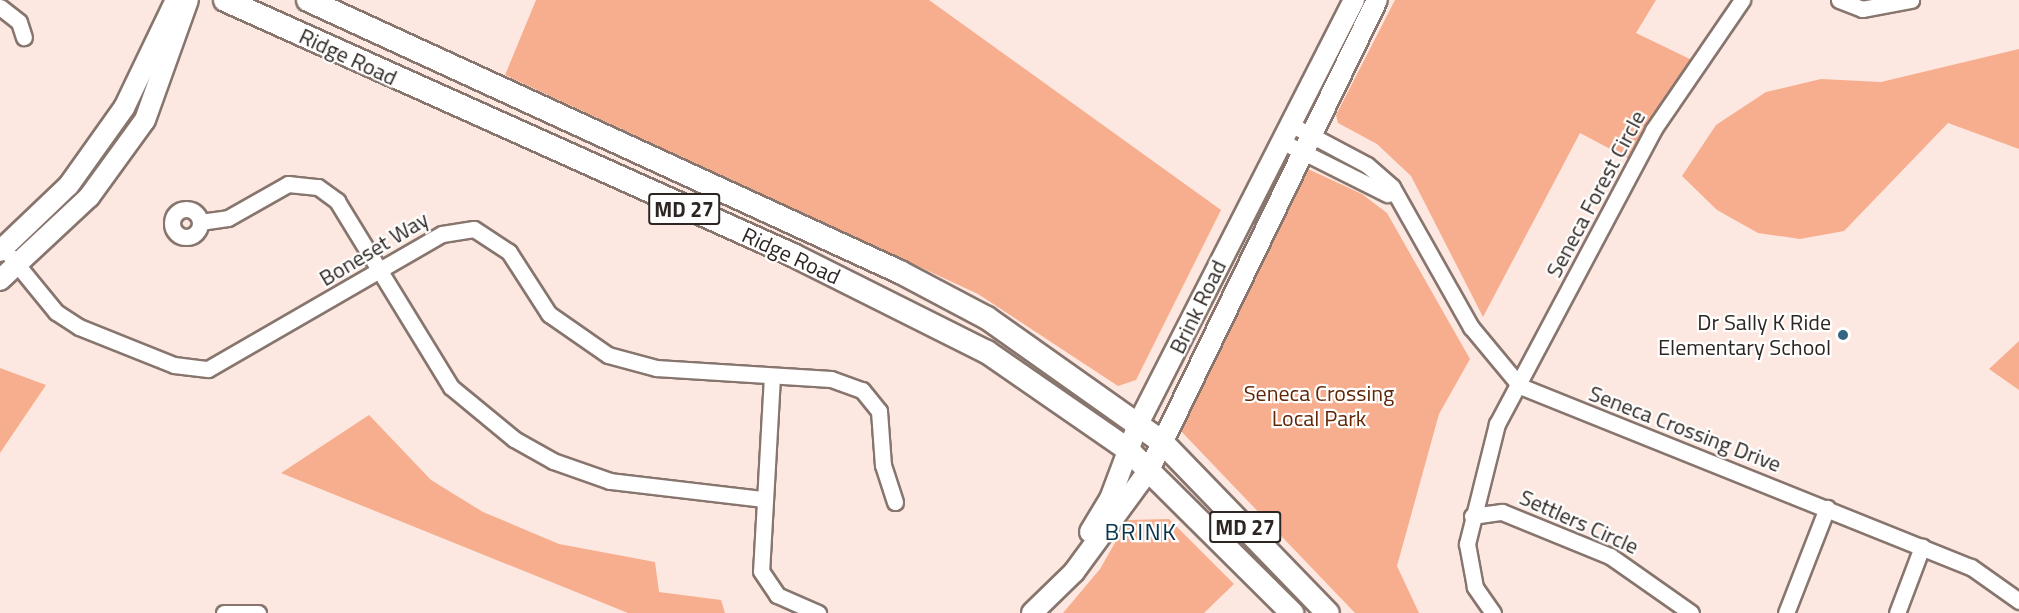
<!DOCTYPE html>
<html>
<head>
<meta charset="utf-8">
<style>
	body { margin:0 }
	#map { position:relative; width:2019px; height:613px; overflow:hidden; background:#fce8e0; font-family:"Titillium Web",sans-serif }
	div>[style] { position:absolute }
	[style*='--x'] { left:calc(var(--x)*1px); top:calc(var(--y)*1px); width:calc(var(--w)*1px); rotate:calc(var(--a)*1deg) }
	.green>* { inset:0; background:#f7ae8e }
	.roads { filter:drop-shadow(2px 0 #87756e) drop-shadow(-2px 0 #87756e) drop-shadow(0 2px #87756e) drop-shadow(0 -2px #87756e) }
	.minor>* { height:15px; margin:-7.5px; padding:0 7.5px; transform-origin:7.5px; border-radius:7.5px; background:#fff }
	.minor>.ring { margin:-7.5px; padding:0; box-sizing:content-box; background:none; border:15px solid #fff; border-radius:50% }
	.major>* { height:20px; margin:-10px; padding:0 10px; transform-origin:10px; border-radius:10px; background:#fff }
	.highway>* { height:22px; margin:-11px; padding:0 11px; transform-origin:11px; border-radius:11px; background:#fff }
	.dots>* { width:16px; height:16px; translate:-50% -50%; box-sizing:border-box; border:3px solid #fff; border-radius:50% }
	span { translate:-50% -50%; white-space:nowrap; text-align:center; line-height:1.15; -webkit-text-stroke:4.5px #fff; paint-order:stroke }
	.shield-label span { padding:2px 4px; background:#fff; border:2px solid; border-radius:4px; -webkit-text-stroke-width:0 }
	.shield-label { font-size:21px; color:#2d2522; font-weight:700 }
	.street-label { font-size:22px; color:#2d2522 }
	.poi-label { font-size:22px; color:#2d2522 }
	.right { translate:-100% -50%; text-align:right }
	.park-label { font-size:22px; color:#612606 }
	.neighbourhood-label { font-size:24px; color:#07354a; letter-spacing:1.5px }
</style>
</head>
<body>
<div id="map">
	<div class="green">
		<div style="clip-path:polygon(536px 0,929px 0,1221px 210px,1136px 380px,1118px 386px,978px 294px,505px 75px)"></div>
		<div style="clip-path:polygon(1395px 0,1656px 0,1636px 33px,1694px 61px,1629px 159px,1580px 133px,1483px 317px,1411px 176px,1377px 144px,1338px 123px,1336px 115px)"></div>
		<div style="clip-path:polygon(2019px 49px,2019px 149px,1948px 123px,1844px 231px,1800px 239px,1758px 233px,1717px 210px,1682px 176px,1716px 125px,1766px 92px,1821px 79px,1881px 82px)"></div>
		<div style="clip-path:polygon(1308px 169px,1362px 194px,1387px 213px,1470px 359px,1439px 414px,1397px 566px,1419px 613px,1355px 613px,1178px 428px)"></div>
		<div style="clip-path:polygon(2019px 341px,2019px 390px,1989px 369px)"></div>
		<div style="clip-path:polygon(0 368px,46px 385px,0 453px)"></div>
		<div style="clip-path:polygon(369px 415px,431px 480px,483px 512px,559px 544px,655px 562px,659px 592px,721px 600px,725px 613px,628px 613px,281px 473px)"></div>
		<div style="clip-path:polygon(1169px 519px,1234px 584px,1204px 613px,1063px 613px,1100px 569px,1128px 520px)"></div>
	</div>
	<div class="roads">
		<div class="minor">
			<div style="--x:1839;--y:0;--w:25;--a:21"></div>
			<div style="--x:1862;--y:9;--w:50;--a:-10.4"></div>
			<div style="--x:0;--y:7;--w:24;--a:38"></div>
			<div style="--x:19;--y:22;--w:16;--a:72"></div>
			<div style="--x:1290;--y:124;--w:87;--a:28"></div>
			<div style="--x:1367;--y:165;--w:33;--a:41"></div>
			<div style="--x:1392;--y:187;--w:161;--a:60.6"></div>
			<div style="--x:1471;--y:327;--w:77;--a:50.3"></div>
			<div style="--x:1520;--y:386;--w:486;--a:21.9"></div>
			<div style="--x:1971;--y:567;--w:59;--a:35.3"></div>
			<div style="--x:1281;--y:141;--w:119;--a:26.6"></div>
			<div class="ring" style="left:172px;top:209px;width:13px;height:13px"></div>
			<div style="--x:200;--y:222;--w:28;--a:-8"></div>
			<div style="--x:228;--y:218;--w:69;--a:-29.5"></div>
			<div style="--x:288;--y:184;--w:30;--a:6"></div>
			<div style="--x:318;--y:187;--w:24;--a:36"></div>
			<div style="--x:337;--y:201;--w:218;--a:58.5"></div>
			<div style="--x:451;--y:387;--w:82;--a:39.5"></div>
			<div style="--x:514;--y:439;--w:45;--a:29.4"></div>
			<div style="--x:553;--y:461;--w:60;--a:19.3"></div>
			<div style="--x:610;--y:481;--w:154;--a:6.7"></div>
			<div style="--x:11;--y:257;--w:71;--a:50.7"></div>
			<div style="--x:56;--y:312;--w:27;--a:33"></div>
			<div style="--x:79;--y:327;--w:102;--a:21.8"></div>
			<div style="--x:174;--y:365;--w:34;--a:7"></div>
			<div style="--x:208;--y:369;--w:270;--a:-30"></div>
			<div style="--x:442;--y:234;--w:32;--a:-9"></div>
			<div style="--x:474;--y:229;--w:42;--a:33.3"></div>
			<div style="--x:509;--y:252;--w:74;--a:57.2"></div>
			<div style="--x:549;--y:314;--w:72;--a:34.8"></div>
			<div style="--x:608;--y:355;--w:50;--a:15.2"></div>
			<div style="--x:656;--y:368;--w:175;--a:3.6"></div>
			<div style="--x:831;--y:379;--w:33;--a:20"></div>
			<div style="--x:862;--y:390;--w:27;--a:51"></div>
			<div style="--x:879;--y:411;--w:54;--a:85.8"></div>
			<div style="--x:883;--y:465;--w:39;--a:72"></div>
			<div style="--x:772;--y:376;--w:195;--a:93.2"></div>
			<div style="--x:761;--y:571;--w:29;--a:56"></div>
			<div style="--x:777;--y:595;--w:45;--a:23.7"></div>
			<div style="--x:1472;--y:516;--w:30;--a:-8"></div>
			<div style="--x:1502;--y:512;--w:117;--a:22.2"></div>
			<div style="--x:1610;--y:556;--w:99;--a:35.1"></div>
			<div style="--x:224;--y:613;--w:34;--a:0"></div>
			<div style="--x:1493;--y:613;--w:32;--a:-125"></div>
			<div style="--x:1475;--y:587;--w:44;--a:-100.5"></div>
			<div style="--x:1467;--y:544;--w:124;--a:-76"></div>
			<div style="--x:1497;--y:424;--w:333;--a:-62"></div>
			<div style="--x:1653;--y:130;--w:158;--a:-55.6"></div>
			<div style="--x:1786;--y:613;--w:113;--a:-68.7"></div>
			<div style="--x:1897;--y:613;--w:71;--a:-69.3"></div>
		</div>
		<div class="major">
			<div style="--x:0;--y:251;--w:95;--a:-43.7"></div>
			<div style="--x:69;--y:185;--w:95;--a:-54.5"></div>
			<div style="--x:124;--y:108;--w:120;--a:-64.3"></div>
			<div style="--x:0;--y:280;--w:122;--a:-43"></div>
			<div style="--x:89;--y:197;--w:95;--a:-54"></div>
			<div style="--x:145;--y:120;--w:127;--a:-70.3"></div>
			<div style="--x:1090;--y:532;--w:39;--a:-59"></div>
			<div style="--x:1110;--y:499;--w:82;--a:-69.4"></div>
			<div style="--x:1139;--y:422;--w:474;--a:-63"></div>
			<div style="--x:1032;--y:613;--w:59;--a:-44.3"></div>
			<div style="--x:1074;--y:572;--w:127;--a:-53.7"></div>
			<div style="--x:1149;--y:470;--w:522;--a:-64.12"></div>
		</div>
		<div class="highway">
			<div style="--x:225;--y:0;--w:623;--a:24.18"></div>
			<div style="--x:793;--y:255;--w:217;--a:26.6"></div>
			<div style="--x:987;--y:352;--w:170;--a:34.7"></div>
			<div style="--x:1127;--y:449;--w:233;--a:44.8"></div>
			<div style="--x:308;--y:0;--w:651;--a:24.68"></div>
			<div style="--x:900;--y:272;--w:98;--a:27.9"></div>
			<div style="--x:987;--y:318;--w:214;--a:35.3"></div>
			<div style="--x:1162;--y:442;--w:238;--a:45.9"></div>
		</div>
	</div>
	<div class="dots">
		<div style="left:1843px;top:335px;background:#316581"></div>
	</div>
	<div class="shield-label">
		<span style="left:684px;top:209px">MD 27</span>
		<span style="left:1245px;top:527px">MD 27</span>
	</div>
	<div class="street-label">
		<span style="left:348px;top:57px;rotate:25deg">Ridge Road</span>
		<span style="left:1596px;top:194px;rotate:-62deg">Seneca Forest Circle</span>
		<span style="left:374px;top:249px;rotate:-31deg">Boneset Way</span>
		<span style="left:791px;top:256px;rotate:25deg">Ridge Road</span>
		<span style="left:1198px;top:307px;rotate:-64deg">Brink Road</span>
		<span style="left:1685px;top:429px;rotate:21deg">Seneca Crossing Drive</span>
		<span style="left:1579px;top:522px;rotate:24deg">Settlers Circle</span>
	</div>
	<div class="poi-label">
		<span class="right" style="left:1831px;top:335px">Dr Sally K Ride<br>Elementary School</span>
	</div>
	<div class="park-label">
		<span style="left:1319px;top:406px">Seneca Crossing<br>Local Park</span>
	</div>
	<div class="neighbourhood-label">
		<span style="left:1141px;top:532px">BRINK</span>
	</div>
</div>
</body>
</html>
